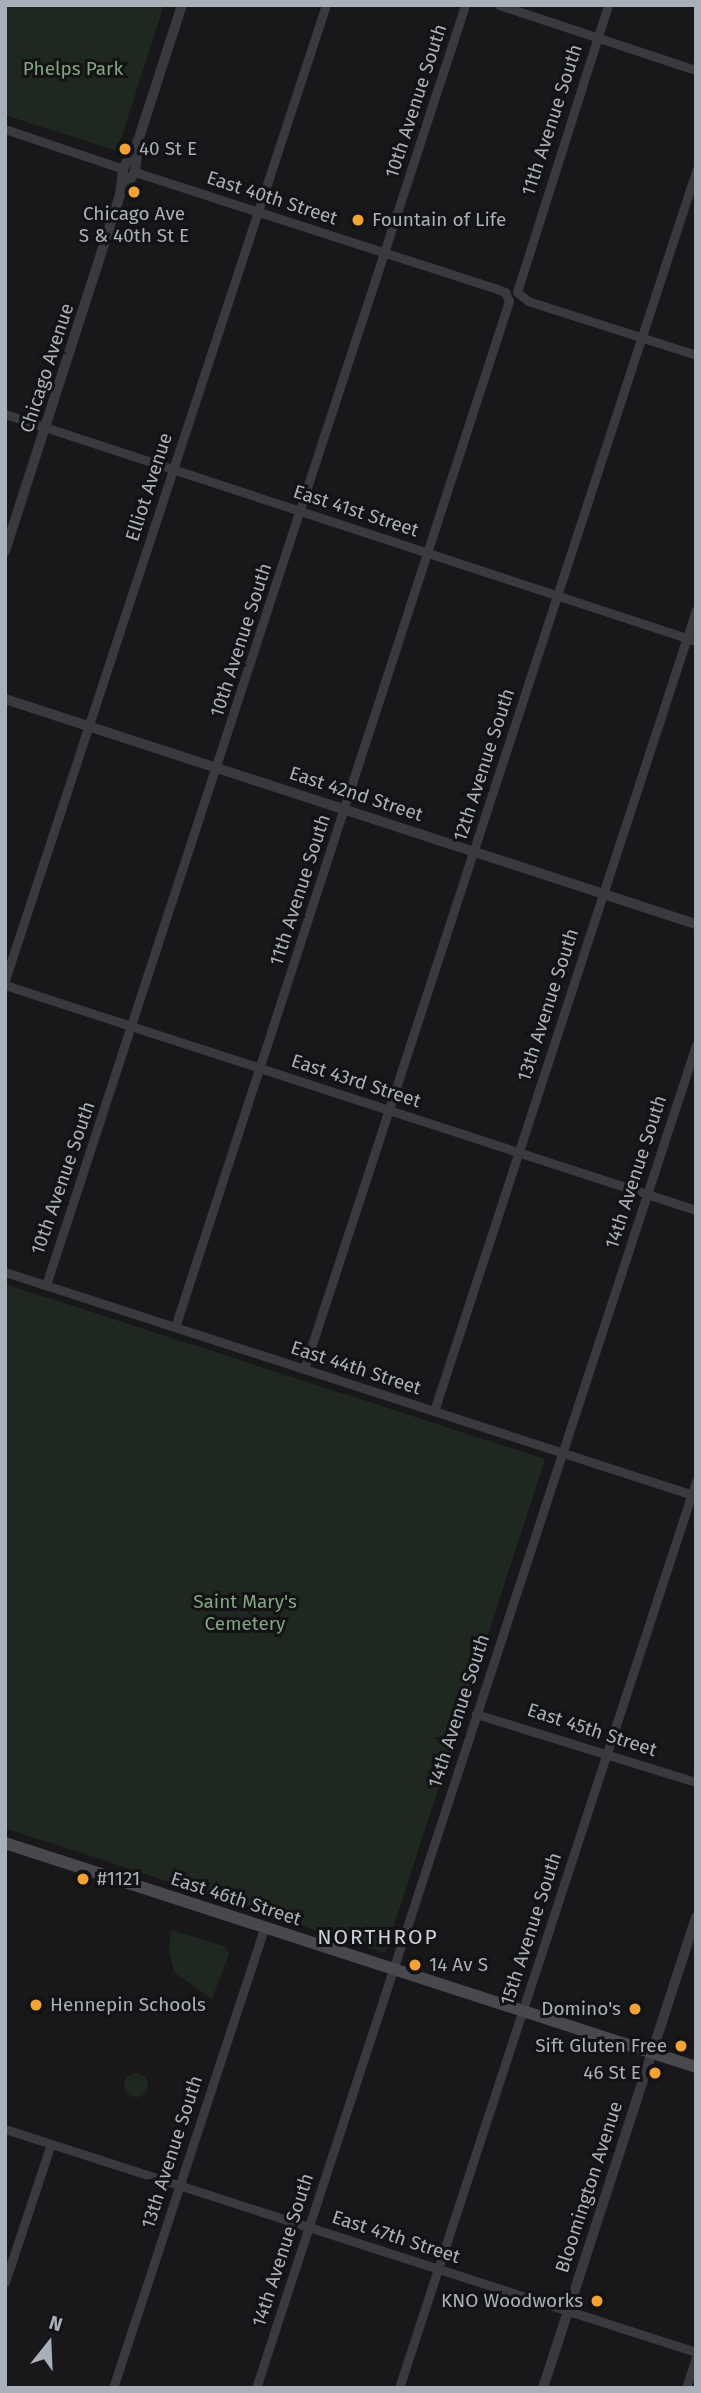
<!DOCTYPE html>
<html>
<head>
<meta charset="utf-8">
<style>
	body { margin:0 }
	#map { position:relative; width:701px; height:2393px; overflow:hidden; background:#18181a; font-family:"Fira Sans",sans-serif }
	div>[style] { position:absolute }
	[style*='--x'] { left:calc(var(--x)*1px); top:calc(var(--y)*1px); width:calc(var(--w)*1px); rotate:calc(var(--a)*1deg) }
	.green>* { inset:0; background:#1f2820 }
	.round { border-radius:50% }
	.minor>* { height:9px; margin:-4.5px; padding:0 4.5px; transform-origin:4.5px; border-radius:4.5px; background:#393a3f }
	.tertiary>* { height:10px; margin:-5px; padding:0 5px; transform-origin:5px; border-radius:5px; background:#393a3f }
	.secondary>* { height:12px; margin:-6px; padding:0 6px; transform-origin:6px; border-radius:6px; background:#47494f }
	.dots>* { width:19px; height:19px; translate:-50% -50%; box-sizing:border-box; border:4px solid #131315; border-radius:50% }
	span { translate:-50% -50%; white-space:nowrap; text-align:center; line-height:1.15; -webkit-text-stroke:6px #131315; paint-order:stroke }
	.park-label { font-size:19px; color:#82a581 }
	.street-label { font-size:19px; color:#aab0ba }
	.poi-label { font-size:19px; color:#aab0ba }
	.left { translate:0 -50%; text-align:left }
	.right { translate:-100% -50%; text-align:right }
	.neighbourhood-label { font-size:21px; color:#cbcfd6; letter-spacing:2px }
	.frame { position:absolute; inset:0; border:7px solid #aab0ba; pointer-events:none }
	.north { position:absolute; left:14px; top:2309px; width:70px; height:70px; -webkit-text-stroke:5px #131315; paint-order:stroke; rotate:18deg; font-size:19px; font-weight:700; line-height:28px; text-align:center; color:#aab0ba }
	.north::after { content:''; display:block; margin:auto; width:24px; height:32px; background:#aab0ba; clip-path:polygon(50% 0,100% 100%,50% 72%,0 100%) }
</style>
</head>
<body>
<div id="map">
	<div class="green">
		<div style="clip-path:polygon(5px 5px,164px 5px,117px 151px,5px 115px)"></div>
		<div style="clip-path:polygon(5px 1284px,545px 1459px,385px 1953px,5px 1828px)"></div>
		<div style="clip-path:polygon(171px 1930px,224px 1946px,229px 1954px,212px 1999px,175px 1973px,169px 1952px)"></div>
		<div class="round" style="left:124px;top:2073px;width:24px;height:24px"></div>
	</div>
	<div class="minor">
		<div style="--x:499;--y:5;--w:207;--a:18.3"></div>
		<div style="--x:608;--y:5;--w:301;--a:107.6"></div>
		<div style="--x:517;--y:292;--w:14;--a:39"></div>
		<div style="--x:528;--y:301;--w:176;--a:17.8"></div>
		<div style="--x:5;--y:129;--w:125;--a:18.7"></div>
		<div style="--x:135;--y:172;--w:380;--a:17.9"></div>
		<div style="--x:497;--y:289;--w:9;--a:21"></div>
		<div style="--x:505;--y:292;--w:10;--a:66"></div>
		<div style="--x:509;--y:301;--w:1079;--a:108.03"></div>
		<div style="--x:5;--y:414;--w:727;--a:18.19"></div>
		<div style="--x:5;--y:980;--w:1026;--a:-71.78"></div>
		<div style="--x:5;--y:985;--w:727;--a:18.04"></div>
		<div style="--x:5;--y:1272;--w:726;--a:17.96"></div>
		<div style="--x:46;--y:1285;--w:1347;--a:-71.87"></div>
		<div style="--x:304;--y:1369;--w:1261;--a:-71.88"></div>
		<div style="--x:434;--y:1411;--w:843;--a:-71.89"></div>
		<div style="--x:476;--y:1714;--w:230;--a:17.2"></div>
		<div style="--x:5;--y:2129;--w:726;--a:17.89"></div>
		<div style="--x:5;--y:2282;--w:145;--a:-71.6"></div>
		<div style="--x:113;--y:2388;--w:484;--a:-71.8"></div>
		<div style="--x:256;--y:2388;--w:1413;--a:-71.86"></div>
		<div style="--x:399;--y:2388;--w:954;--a:-71.87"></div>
		<div style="--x:686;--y:2388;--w:32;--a:-72"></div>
	</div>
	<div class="tertiary">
		<div style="--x:120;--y:195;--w:27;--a:-57"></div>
		<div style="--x:135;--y:172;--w:28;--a:-84"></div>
		<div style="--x:5;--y:551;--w:374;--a:-72.1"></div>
		<div style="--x:120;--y:195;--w:26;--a:-83"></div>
		<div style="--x:123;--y:169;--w:32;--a:-62"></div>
		<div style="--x:138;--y:141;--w:143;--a:-72.1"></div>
		<div style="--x:5;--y:699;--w:727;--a:18.04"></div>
		<div style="--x:543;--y:2388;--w:495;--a:-72"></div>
	</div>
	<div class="secondary">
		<div style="--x:5;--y:1843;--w:726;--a:17.96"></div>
	</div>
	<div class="dots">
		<div style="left:125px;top:149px;background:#f3a336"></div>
		<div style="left:134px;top:192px;background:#f3a336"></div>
		<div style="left:358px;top:220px;background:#f3a336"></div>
		<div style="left:83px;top:1879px;background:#f3a336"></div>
		<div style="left:415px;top:1965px;background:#f3a336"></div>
		<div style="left:36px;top:2005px;background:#f3a336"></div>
		<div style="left:635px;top:2009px;background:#f3a336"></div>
		<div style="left:681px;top:2046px;background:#f3a336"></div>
		<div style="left:655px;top:2073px;background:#f3a336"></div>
		<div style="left:597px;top:2301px;background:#f3a336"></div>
	</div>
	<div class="park-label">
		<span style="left:73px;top:69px">Phelps Park</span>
		<span style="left:245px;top:1613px">Saint Mary's<br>Cemetery</span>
	</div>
	<div class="street-label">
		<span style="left:416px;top:101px;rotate:-72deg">10th Avenue South</span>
		<span style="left:552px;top:120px;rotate:-72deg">11th Avenue South</span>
		<span style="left:272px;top:198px;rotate:18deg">East 40th Street</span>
		<span style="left:47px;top:368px;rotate:-72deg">Chicago Avenue</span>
		<span style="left:149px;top:487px;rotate:-72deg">Elliot Avenue</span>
		<span style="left:356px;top:511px;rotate:18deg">East 41st Street</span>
		<span style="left:241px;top:640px;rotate:-72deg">10th Avenue South</span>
		<span style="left:484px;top:765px;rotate:-72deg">12th Avenue South</span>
		<span style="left:356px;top:794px;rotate:18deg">East 42nd Street</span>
		<span style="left:300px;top:890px;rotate:-72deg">11th Avenue South</span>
		<span style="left:548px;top:1005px;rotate:-72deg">13th Avenue South</span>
		<span style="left:356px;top:1081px;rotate:18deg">East 43rd Street</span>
		<span style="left:636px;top:1172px;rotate:-72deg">14th Avenue South</span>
		<span style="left:63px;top:1178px;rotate:-71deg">10th Avenue South</span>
		<span style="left:356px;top:1368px;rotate:18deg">East 44th Street</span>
		<span style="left:459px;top:1711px;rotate:-72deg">14th Avenue South</span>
		<span style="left:592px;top:1730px;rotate:18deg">East 45th Street</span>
		<span style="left:236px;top:1899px;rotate:18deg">East 46th Street</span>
		<span style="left:531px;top:1929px;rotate:-72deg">15th Avenue South</span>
		<span style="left:172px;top:2152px;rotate:-72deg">13th Avenue South</span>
		<span style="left:589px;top:2187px;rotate:-72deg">Bloomington Avenue</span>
		<span style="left:396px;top:2237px;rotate:18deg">East 47th Street</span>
		<span style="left:283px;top:2250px;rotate:-72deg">14th Avenue South</span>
	</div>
	<div class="poi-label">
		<span class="left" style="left:139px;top:149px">40 St E</span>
		<span style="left:134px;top:225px">Chicago Ave<br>S &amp; 40th St E</span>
		<span class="left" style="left:372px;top:220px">Fountain of Life</span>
		<span class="left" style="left:97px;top:1879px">#1121</span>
		<span class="left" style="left:429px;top:1965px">14 Av S</span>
		<span class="left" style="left:50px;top:2005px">Hennepin Schools</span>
		<span class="right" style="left:621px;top:2009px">Domino's</span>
		<span class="right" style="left:667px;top:2046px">Sift Gluten Free</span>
		<span class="right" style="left:641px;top:2073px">46 St E</span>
		<span class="right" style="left:583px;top:2301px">KNO Woodworks</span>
	</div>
	<div class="neighbourhood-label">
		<span style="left:378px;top:1937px">NORTHROP</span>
	</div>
	<div class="frame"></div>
	<div class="north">N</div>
</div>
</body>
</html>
